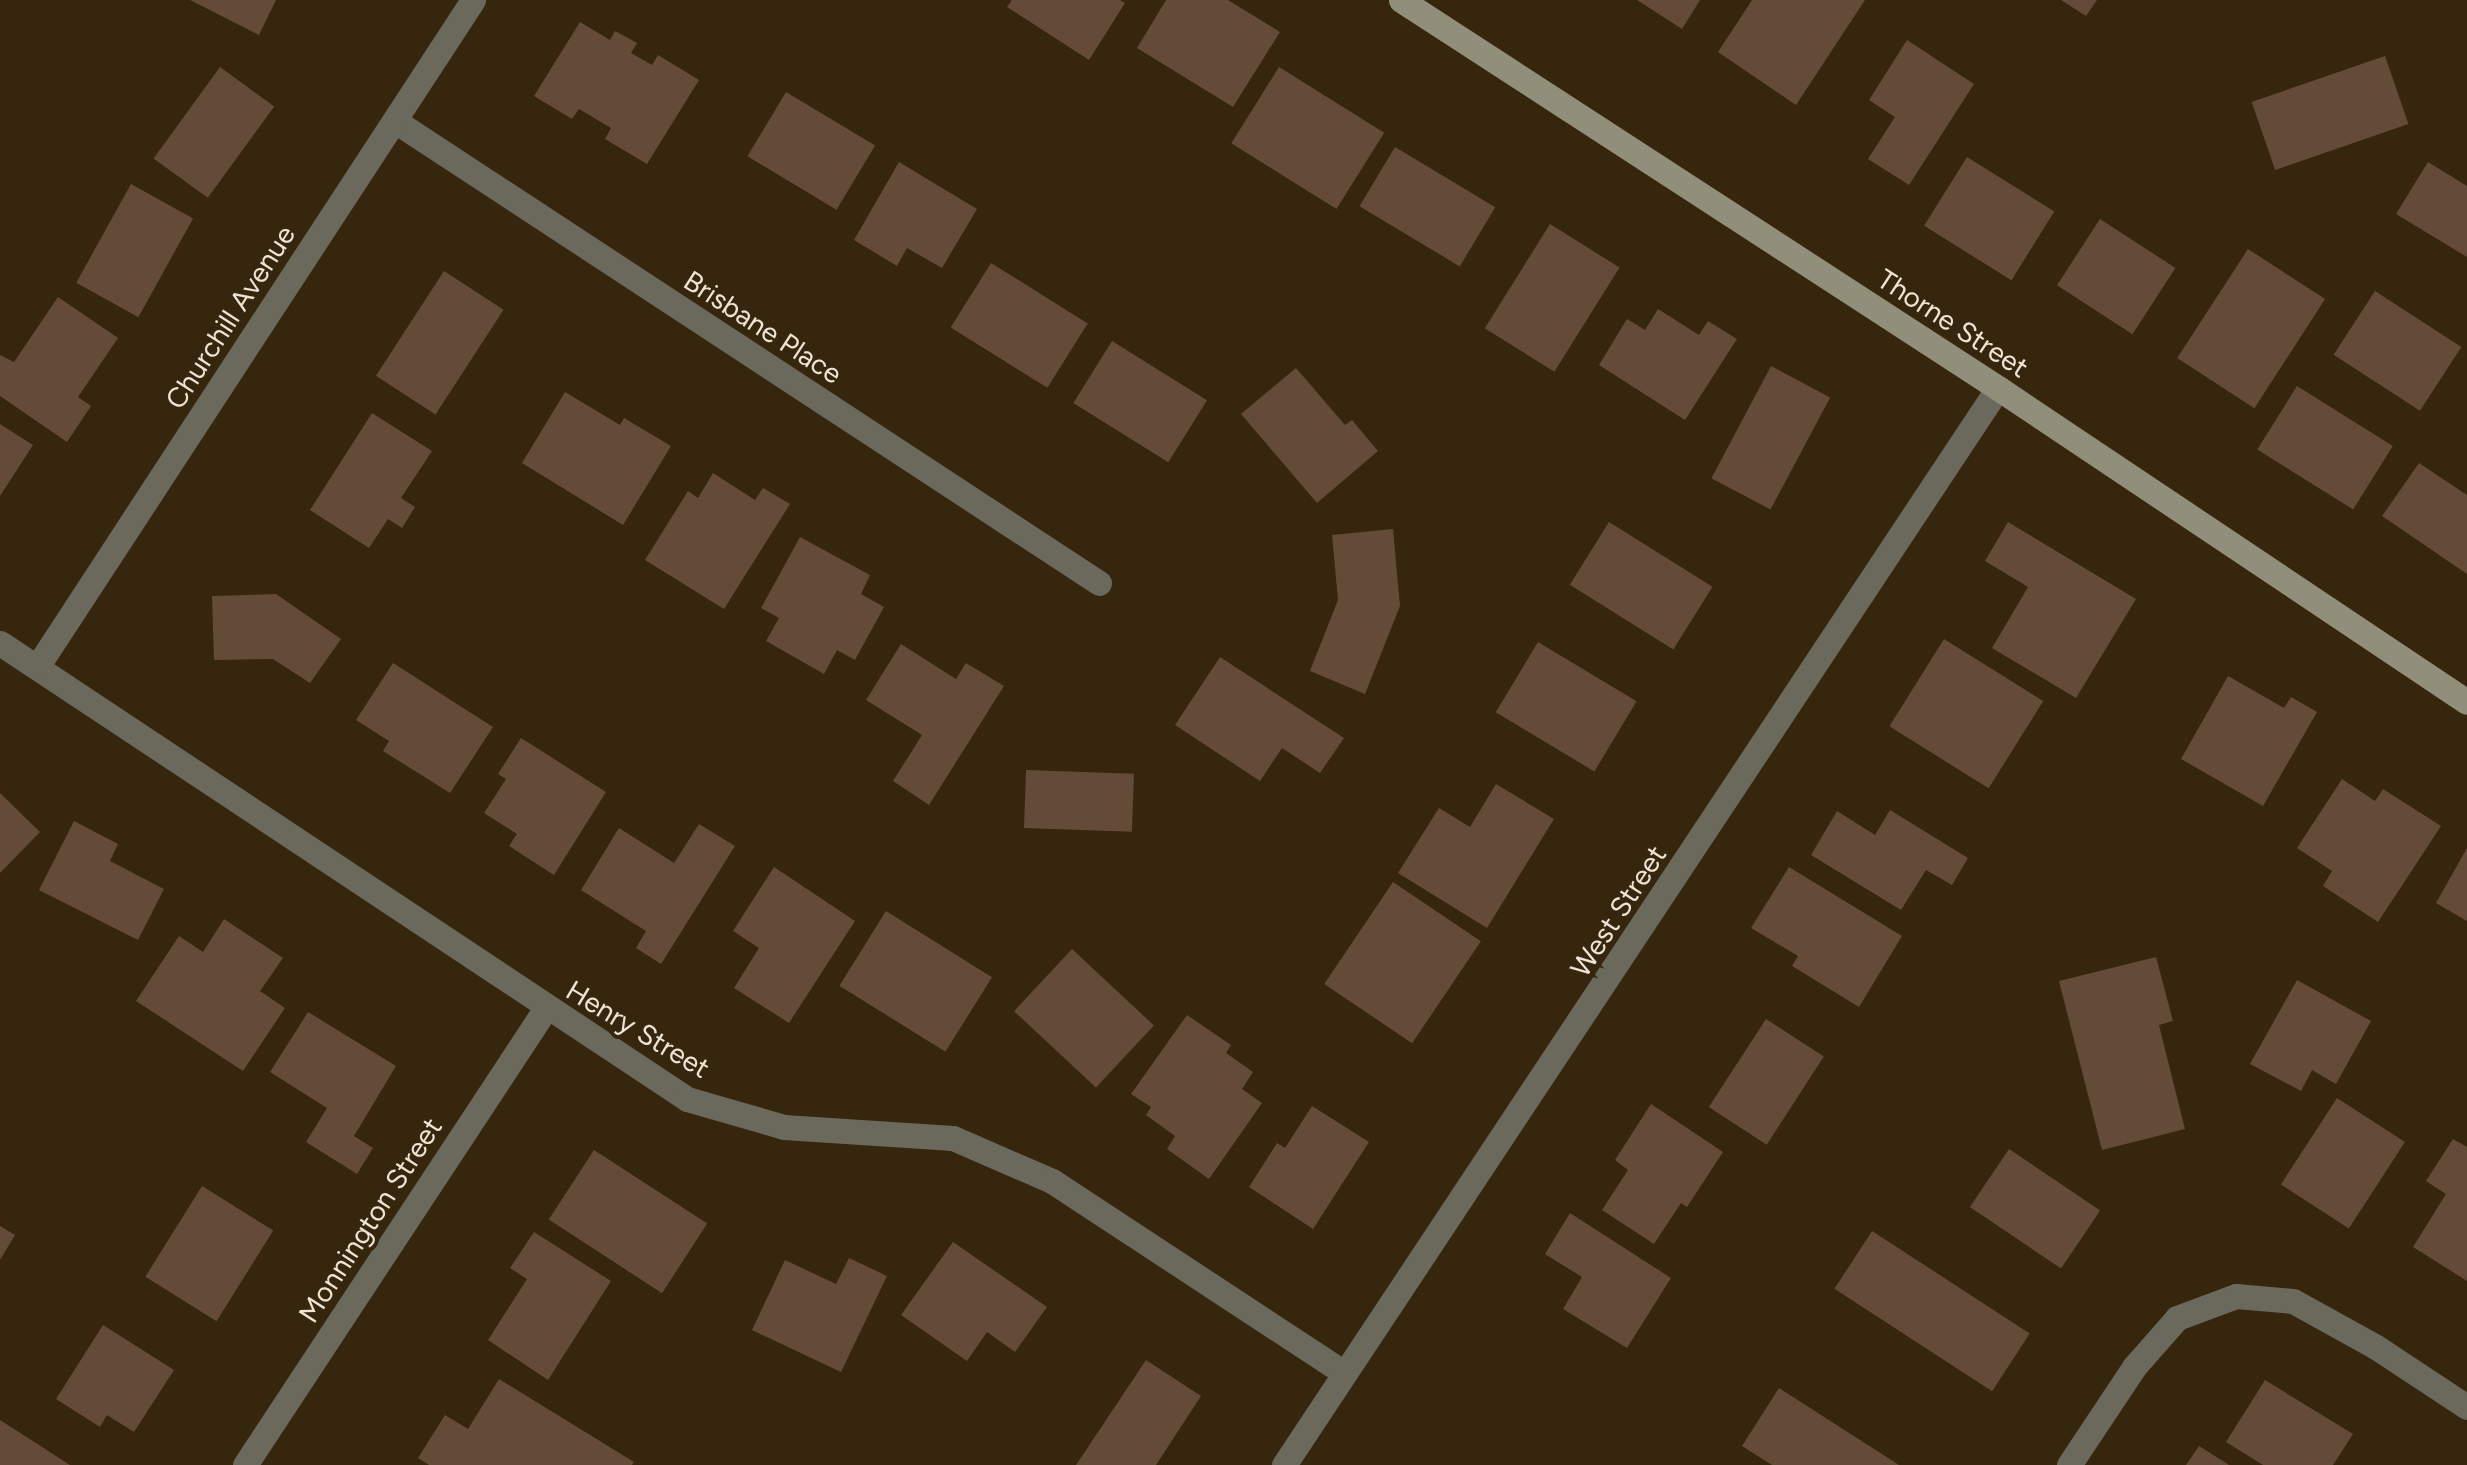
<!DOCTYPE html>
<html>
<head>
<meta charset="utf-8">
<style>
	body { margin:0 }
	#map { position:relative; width:2467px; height:1465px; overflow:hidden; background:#35260d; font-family:Figtree,sans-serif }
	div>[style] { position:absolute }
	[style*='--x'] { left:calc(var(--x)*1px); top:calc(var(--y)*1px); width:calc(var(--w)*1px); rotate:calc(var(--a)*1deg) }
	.building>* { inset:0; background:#644b38; transform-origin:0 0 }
	.street>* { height:25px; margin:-12.5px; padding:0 12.5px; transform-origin:12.5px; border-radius:12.5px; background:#6b695c }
	.secondary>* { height:25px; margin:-12.5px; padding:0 12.5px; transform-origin:12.5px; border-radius:12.5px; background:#918e79 }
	span { translate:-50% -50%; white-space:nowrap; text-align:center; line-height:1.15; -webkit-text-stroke:8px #35260d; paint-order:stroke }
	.street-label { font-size:28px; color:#ede4d5 }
</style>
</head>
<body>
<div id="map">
	<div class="building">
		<div style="clip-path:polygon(190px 0,276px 0,259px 35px)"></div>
		<div style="clip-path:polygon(1012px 0,1120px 0,1125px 3px,1089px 60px,1007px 7px)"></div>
		<div style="clip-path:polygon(1166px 0,1228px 0,1280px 32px,1233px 107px,1137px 48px)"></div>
		<div style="clip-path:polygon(1637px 0,1700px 0,1682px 29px)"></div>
		<div style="clip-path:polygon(1752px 0,1865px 0,1796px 105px,1718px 52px)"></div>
		<div style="clip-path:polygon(2061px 0,2097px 0,2086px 16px)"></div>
		<div style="clip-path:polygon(580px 22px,610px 40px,615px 31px,637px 43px,631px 53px,652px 65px,658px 55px,699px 80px,647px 164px,605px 139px,611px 128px,579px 109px,572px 119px,534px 96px)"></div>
		<div style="clip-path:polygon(1907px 40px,1974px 84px,1909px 185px,1868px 159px,1895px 117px,1869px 100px)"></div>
		<div style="left:2385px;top:56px;width:72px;height:141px;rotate:71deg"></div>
		<div style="left:220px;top:67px;width:67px;height:113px;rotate:36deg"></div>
		<div style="left:1279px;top:67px;width:124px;height:90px;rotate:32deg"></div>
		<div style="left:786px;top:92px;width:104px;height:75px;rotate:31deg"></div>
		<div style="left:1395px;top:147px;width:117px;height:69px;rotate:31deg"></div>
		<div style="left:1967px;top:157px;width:103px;height:81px;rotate:32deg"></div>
		<div style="clip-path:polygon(899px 162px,977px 209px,942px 268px,907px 248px,897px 266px,854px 240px)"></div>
		<div style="clip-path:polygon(2428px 162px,2467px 186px,2467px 257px,2396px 214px)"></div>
		<div style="left:131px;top:184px;width:71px;height:113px;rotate:29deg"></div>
		<div style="left:2100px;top:219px;width:90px;height:79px;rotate:33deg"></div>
		<div style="left:1550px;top:224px;width:82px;height:123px;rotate:32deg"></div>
		<div style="left:2248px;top:249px;width:92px;height:130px;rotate:33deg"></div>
		<div style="left:991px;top:263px;width:114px;height:76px;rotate:32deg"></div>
		<div style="left:444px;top:271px;width:71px;height:125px;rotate:33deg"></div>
		<div style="left:2375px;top:291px;width:103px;height:76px;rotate:33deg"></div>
		<div style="clip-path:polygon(58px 297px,118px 338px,78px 397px,91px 406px,67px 442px,0 396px,0 355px,14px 362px)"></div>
		<div style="clip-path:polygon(1658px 309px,1699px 335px,1708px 321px,1737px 339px,1685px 420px,1599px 365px,1627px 319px,1645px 330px)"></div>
		<div style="left:1112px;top:341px;width:112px;height:73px;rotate:32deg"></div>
		<div style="left:1771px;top:366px;width:67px;height:127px;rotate:28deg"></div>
		<div style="clip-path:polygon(1296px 368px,1345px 425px,1352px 420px,1378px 451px,1317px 503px,1241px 414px)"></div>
		<div style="left:2297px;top:386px;width:113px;height:75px;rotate:32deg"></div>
		<div style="clip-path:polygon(565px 392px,620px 425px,624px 418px,671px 446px,623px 525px,522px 463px)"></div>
		<div style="clip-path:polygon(372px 413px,432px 451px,401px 498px,415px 507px,402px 528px,388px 519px,369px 548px,310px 510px)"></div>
		<div style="clip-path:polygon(0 424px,33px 445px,0 496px)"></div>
		<div style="clip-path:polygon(2419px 463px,2467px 495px,2467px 574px,2382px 516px)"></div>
		<div style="clip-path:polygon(713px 473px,755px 500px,763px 488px,790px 504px,724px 609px,645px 560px,688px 491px,698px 498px)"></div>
		<div style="left:1609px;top:522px;width:122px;height:74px;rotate:32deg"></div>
		<div style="clip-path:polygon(2008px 522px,2136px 599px,2076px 698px,1992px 648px,2028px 587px,1985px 561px)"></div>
		<div style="clip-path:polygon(1393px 529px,1400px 606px,1365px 694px,1310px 671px,1338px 600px,1332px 535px)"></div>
		<div style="clip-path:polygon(800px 537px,870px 575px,861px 594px,884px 607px,855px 660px,837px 650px,824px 674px,766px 641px,779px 618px,761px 608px)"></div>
		<div style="clip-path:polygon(276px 594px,341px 639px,310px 683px,273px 659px,214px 660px,212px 596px)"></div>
		<div style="left:1944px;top:639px;width:117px;height:103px;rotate:32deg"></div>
		<div style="left:1538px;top:642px;width:115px;height:82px;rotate:31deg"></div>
		<div style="clip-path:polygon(901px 644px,956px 679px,966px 663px,1004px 686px,929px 805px,893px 781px,922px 735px,866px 700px)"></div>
		<div style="clip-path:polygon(1220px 657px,1344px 738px,1320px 773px,1282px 748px,1260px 781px,1175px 725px)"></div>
		<div style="clip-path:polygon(393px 663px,493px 727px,450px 793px,383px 751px,389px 741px,356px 720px)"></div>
		<div style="clip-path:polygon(2228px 676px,2284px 708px,2291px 697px,2317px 712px,2263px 806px,2181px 759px)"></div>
		<div style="clip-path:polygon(521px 738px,606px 792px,554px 875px,509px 846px,517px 834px,484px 813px,506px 779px,498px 774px)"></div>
		<div style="left:1026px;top:770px;width:108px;height:58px;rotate:2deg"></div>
		<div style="clip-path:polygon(2342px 779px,2375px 801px,2383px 789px,2441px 826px,2378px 922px,2323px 886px,2332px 871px,2297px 848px)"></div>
		<div style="clip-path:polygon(1496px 784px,1554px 819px,1487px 928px,1398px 873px,1439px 808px,1470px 827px)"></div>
		<div style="clip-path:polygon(0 793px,40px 832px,0 873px)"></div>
		<div style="clip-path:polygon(1890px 810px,1968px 858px,1952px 885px,1926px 870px,1901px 910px,1811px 855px,1837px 811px,1875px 835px)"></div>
		<div style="clip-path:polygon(74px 821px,118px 844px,110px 861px,164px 889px,138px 940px,39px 890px)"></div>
		<div style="clip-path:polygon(699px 824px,735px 846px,661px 964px,636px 948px,646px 931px,581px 890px,619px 828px,674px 863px)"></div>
		<div style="clip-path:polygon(2467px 848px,2467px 921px,2436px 903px)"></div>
		<div style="clip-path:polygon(774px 867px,855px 921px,789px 1023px,734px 988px,759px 948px,733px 931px)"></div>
		<div style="clip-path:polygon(1789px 867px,1902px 936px,1859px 1007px,1792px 966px,1798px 956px,1751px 928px)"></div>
		<div style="left:1393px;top:882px;width:106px;height:123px;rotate:34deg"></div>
		<div style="left:886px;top:911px;width:125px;height:88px;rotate:32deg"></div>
		<div style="clip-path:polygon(224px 919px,283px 958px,260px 991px,285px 1008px,243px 1071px,136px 1001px,179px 936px,203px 952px)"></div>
		<div style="left:1072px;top:949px;width:112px;height:85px;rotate:43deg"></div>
		<div style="clip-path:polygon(2156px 957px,2173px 1021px,2159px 1025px,2185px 1129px,2102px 1150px,2059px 981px)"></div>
		<div style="clip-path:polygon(2297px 980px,2371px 1021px,2336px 1084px,2312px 1070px,2301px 1091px,2250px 1064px)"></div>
		<div style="clip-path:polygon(308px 1012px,396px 1066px,354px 1136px,373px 1148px,357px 1174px,306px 1142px,327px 1108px,270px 1072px)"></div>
		<div style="clip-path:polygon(1187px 1015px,1231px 1045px,1226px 1053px,1253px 1072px,1242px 1089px,1262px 1103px,1209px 1179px,1167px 1149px,1175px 1136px,1146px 1115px,1151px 1107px,1131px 1094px)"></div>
		<div style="left:1766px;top:1019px;width:69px;height:105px;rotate:33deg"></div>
		<div style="left:2337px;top:1098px;width:81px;height:103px;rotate:33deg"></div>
		<div style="clip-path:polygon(1651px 1104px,1723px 1152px,1687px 1207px,1681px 1203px,1654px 1244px,1602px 1210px,1628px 1170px,1615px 1160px)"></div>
		<div style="clip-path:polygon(1312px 1106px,1369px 1142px,1313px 1229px,1249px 1187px,1277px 1143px,1285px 1148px)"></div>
		<div style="clip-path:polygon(2453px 1139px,2467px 1147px,2467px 1281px,2413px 1247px,2446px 1194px,2426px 1181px)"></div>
		<div style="left:2009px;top:1149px;width:110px;height:70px;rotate:34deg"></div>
		<div style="left:594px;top:1150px;width:135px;height:83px;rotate:33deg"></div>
		<div style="left:202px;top:1186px;width:84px;height:107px;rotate:32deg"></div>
		<div style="clip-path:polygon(1570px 1213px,1671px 1278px,1627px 1348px,1563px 1309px,1582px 1277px,1545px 1254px)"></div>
		<div style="clip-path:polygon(0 1226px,15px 1235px,0 1260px)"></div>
		<div style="left:1872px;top:1231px;width:188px;height:69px;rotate:33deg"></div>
		<div style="clip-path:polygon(534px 1232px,611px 1281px,548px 1380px,488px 1340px,527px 1279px,510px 1268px)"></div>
		<div style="clip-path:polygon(953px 1242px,1047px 1307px,1015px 1352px,987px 1332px,967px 1361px,901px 1315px)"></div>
		<div style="clip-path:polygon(849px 1258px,887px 1276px,841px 1372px,752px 1330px,785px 1260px,836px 1284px)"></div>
		<div style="clip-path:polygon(103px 1325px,174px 1370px,134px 1432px,107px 1415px,100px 1427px,56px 1399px)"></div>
		<div style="clip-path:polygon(1146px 1360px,1201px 1396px,1156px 1465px,1076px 1465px)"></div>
		<div style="clip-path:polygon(499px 1379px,634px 1462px,632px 1465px,429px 1465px,418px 1458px,445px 1415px,468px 1429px)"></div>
		<div style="clip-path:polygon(2265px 1380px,2353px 1434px,2333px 1465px,2263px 1465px,2226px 1442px)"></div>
		<div style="clip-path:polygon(1779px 1388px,1899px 1465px,1772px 1465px,1742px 1446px)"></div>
		<div style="clip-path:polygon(0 1420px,70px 1465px,0 1465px)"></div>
		<div style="clip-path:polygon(2199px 1446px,2229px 1465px,2186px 1465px)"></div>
	</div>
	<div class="street">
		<div style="--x:395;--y:121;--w:842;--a:33.27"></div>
		<div style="--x:0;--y:643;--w:825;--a:33.57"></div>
		<div style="--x:687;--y:1099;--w:101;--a:16.1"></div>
		<div style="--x:784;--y:1127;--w:169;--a:3.7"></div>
		<div style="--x:953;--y:1138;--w:108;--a:23.5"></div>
		<div style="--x:1052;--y:1181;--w:349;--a:33.3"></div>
		<div style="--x:37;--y:667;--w:797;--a:-56.83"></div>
		<div style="--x:245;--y:1465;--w:547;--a:-56.63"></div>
		<div style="--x:1284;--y:1465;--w:1292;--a:-56.46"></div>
		<div style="--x:2069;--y:1465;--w:118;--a:-56.4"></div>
		<div style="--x:2134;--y:1367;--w:65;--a:-48.7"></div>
		<div style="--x:2177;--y:1318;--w:63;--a:-20.4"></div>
		<div style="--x:2236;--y:1296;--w:57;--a:5"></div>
		<div style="--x:2293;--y:1301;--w:95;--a:29"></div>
		<div style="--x:2376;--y:1347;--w:109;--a:33.4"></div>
	</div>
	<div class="secondary">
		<div style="--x:1401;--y:0;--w:712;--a:33.02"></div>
		<div style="--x:1998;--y:388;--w:564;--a:33.8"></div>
	</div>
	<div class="street-label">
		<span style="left:230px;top:317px;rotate:-57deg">Churchill Avenue</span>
		<span style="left:1953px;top:323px;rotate:33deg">Thorne Street</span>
		<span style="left:763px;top:327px;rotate:33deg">Brisbane Place</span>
		<span style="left:1618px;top:911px;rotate:-57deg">West Street</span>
		<span style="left:638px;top:1029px;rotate:31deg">Henry Street</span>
		<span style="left:370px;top:1220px;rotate:-57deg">Monnington Street</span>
	</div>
</div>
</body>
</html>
